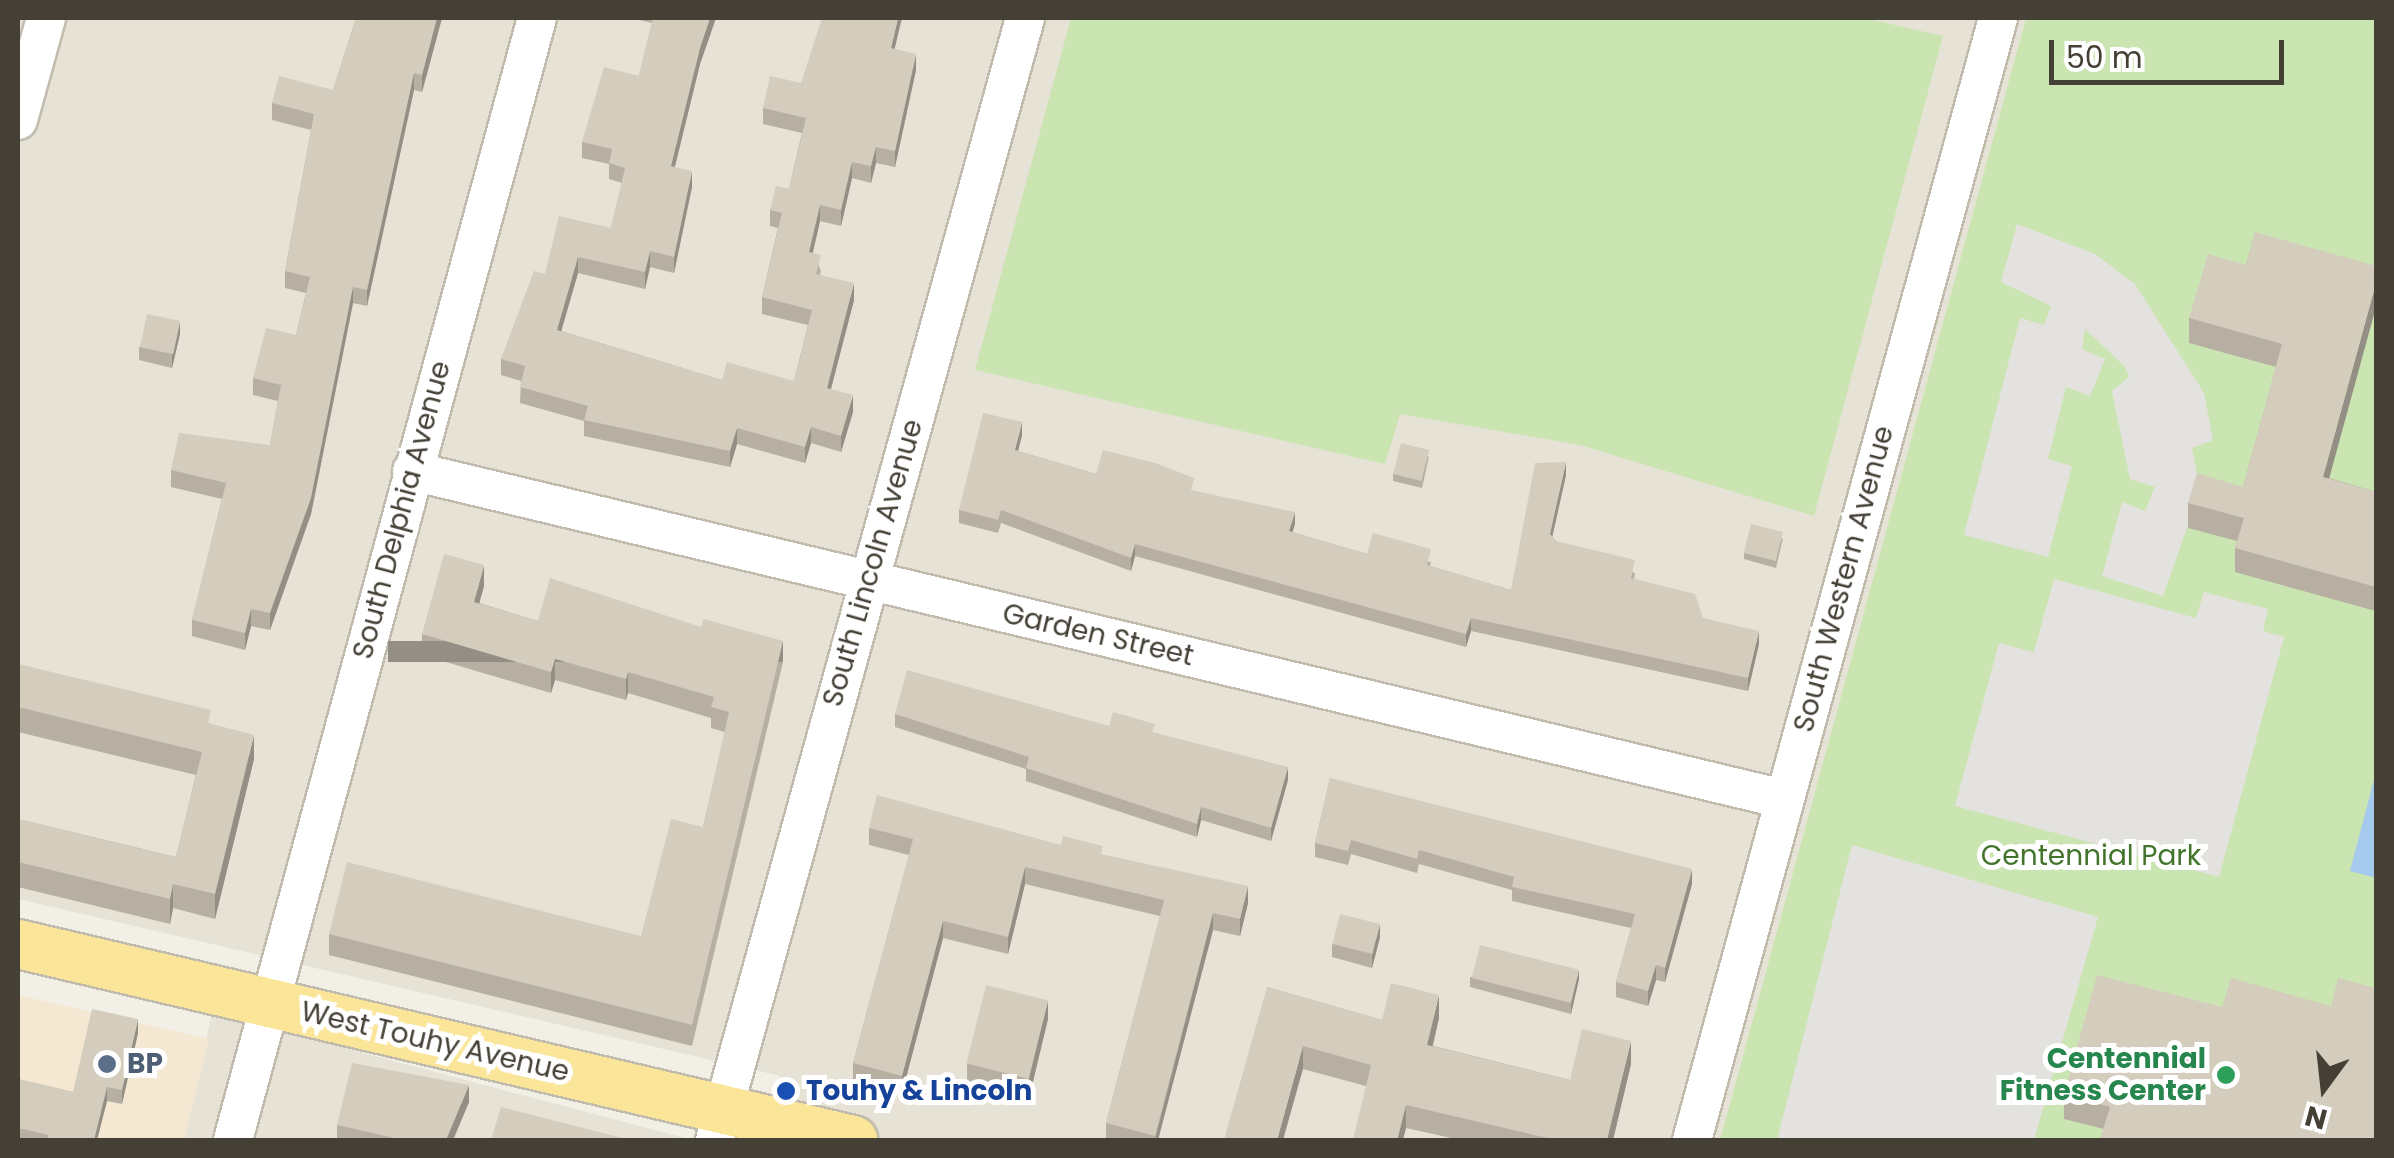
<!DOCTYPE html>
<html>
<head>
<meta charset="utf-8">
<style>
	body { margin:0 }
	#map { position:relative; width:2394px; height:1158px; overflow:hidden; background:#f2f0e6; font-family:Poppins,sans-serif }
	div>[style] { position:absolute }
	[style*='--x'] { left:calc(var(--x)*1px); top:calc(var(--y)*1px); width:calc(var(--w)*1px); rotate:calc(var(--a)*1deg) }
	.residential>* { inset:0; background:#e6e2d5 }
	.commercial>* { inset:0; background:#f4e8d2 }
	.green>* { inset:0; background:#cae5b1 }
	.parking>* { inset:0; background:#e4e2de }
	.water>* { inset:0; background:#a5caed }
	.roads { filter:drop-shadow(2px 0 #c0bbac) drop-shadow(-2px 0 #c0bbac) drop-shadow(0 2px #c0bbac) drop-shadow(0 -2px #c0bbac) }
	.minor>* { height:38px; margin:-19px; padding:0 19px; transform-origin:19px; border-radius:19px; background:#fff }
	.major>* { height:48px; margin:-24px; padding:0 24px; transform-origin:24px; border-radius:24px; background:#fae598 }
	.wall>* { inset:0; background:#b6afa2 }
	.shaded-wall>* { inset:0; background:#948f84; transform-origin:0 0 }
	.building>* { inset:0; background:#d4ccbc; transform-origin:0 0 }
	.dots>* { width:28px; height:28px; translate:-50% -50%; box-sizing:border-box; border:5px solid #fff; border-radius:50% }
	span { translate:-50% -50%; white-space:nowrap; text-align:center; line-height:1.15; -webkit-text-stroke:10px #fff; paint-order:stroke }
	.street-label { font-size:28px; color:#454036 }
	.park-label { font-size:28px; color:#42742c }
	.leisure-label { font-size:28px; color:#27864d; font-weight:700 }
	.right { translate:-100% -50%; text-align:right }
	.service-label { font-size:28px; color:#4e5e75; font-weight:700 }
	.left { translate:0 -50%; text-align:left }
	.transit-label { font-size:28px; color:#164399; font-weight:700 }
	.frame { position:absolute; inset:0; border:20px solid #454036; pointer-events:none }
	.north { position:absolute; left:2274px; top:1038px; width:100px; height:100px; -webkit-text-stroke:8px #fff; paint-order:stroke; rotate:195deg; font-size:28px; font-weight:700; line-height:40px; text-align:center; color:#454036 }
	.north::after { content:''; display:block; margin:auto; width:35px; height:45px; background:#454036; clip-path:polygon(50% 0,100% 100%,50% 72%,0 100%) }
	.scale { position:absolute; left:2049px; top:40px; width:235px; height:45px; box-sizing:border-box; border:5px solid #454036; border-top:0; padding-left:12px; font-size:30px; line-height:35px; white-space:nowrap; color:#454036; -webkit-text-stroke:8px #fff; paint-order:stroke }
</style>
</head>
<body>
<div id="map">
	<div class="residential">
		<div style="clip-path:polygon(18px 18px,2026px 18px,1720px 1140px,762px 1140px,780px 1076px,18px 899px)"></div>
		<div style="clip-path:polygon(212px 1013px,693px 1140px,184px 1140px)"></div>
	</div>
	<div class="commercial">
		<div style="clip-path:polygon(18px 995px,209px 1039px,184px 1140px,18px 1140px)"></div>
	</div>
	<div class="green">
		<div style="clip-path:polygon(1071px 18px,1864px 18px,1943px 36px,1814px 516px,1580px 445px,1400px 414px,1385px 464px,975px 370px)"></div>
		<div style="clip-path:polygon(2026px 18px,2376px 18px,2376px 1140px,1720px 1140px)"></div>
	</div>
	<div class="parking">
		<div style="clip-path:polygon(2017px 224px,2095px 254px,2135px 284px,2204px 393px,2213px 440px,2192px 448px,2200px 491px,2163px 596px,2102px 576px,2122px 502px,2145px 511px,2155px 487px,2130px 479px,2112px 391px,2129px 377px,2125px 367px,2085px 329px,2082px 349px,2105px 359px,2090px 396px,2066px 387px,2048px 459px,2072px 466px,2048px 557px,1964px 535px,2020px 318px,2044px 325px,2051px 306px,2001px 282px)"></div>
		<div style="clip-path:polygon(2054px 579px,2196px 618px,2204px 592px,2268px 609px,2263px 631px,2284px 637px,2219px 877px,1955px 806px,1999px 643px,2034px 652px)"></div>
		<div style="clip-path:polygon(1852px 845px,2098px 917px,2034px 1140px,1777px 1140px)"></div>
	</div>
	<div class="water">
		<div style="clip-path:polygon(2376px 772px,2376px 878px,2350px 871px)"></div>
	</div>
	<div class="roads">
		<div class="minor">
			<div style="--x:18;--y:120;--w:106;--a:-74.6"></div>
			<div style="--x:412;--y:471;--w:1410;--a:13.45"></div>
			<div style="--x:233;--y:1140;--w:1162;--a:-74.84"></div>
			<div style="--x:715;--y:1140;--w:1164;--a:-74.55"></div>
			<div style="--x:1692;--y:1140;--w:1163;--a:-74.74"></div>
		</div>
		<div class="major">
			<div style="--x:18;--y:944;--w:858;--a:13.21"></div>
		</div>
	</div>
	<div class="wall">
		<div style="clip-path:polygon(356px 18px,442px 18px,422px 92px,414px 90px,367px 306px,353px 303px,311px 514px,270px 630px,251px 626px,245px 650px,192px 636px,192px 620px,222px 499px,171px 487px,171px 470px,270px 445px,278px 401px,253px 395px,253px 378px,296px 335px,306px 293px,285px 288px,285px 271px,311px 130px,272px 120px,272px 103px,333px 90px)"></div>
		<div style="clip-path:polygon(631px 18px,716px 18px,700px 64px,675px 167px,692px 187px,674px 273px,650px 267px,645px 289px,578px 273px,561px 331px,722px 380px,794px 381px,808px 325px,762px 314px,762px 297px,778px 228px,770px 226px,770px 210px,789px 189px,802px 133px,763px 124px,763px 108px,801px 83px,895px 49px,916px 70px,895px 167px,876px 163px,871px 183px,852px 178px,841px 226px,820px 221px,813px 253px,821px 271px,820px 275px,854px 300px,831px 389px,853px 412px,841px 452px,811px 443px,805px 463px,737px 444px,730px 467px,584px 436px,584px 421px,520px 403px,521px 381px,501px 375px,501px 359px,545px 274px,611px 228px,622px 183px,609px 179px,609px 164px,582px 158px,582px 142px,639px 76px,652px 23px)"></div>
		<div style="clip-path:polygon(2255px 232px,2329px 478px,2376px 492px,2376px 610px,2372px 610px,2235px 572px,2235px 548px,2237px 541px,2188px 528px,2188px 503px,2243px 487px,2276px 367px,2189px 343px,2189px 318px,2246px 265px)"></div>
		<div style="clip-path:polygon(180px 334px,172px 368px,139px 360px,139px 347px)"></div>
		<div style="clip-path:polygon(1022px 435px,1018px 451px,1096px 474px,1194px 491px,1295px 524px,1292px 532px,1367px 554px,1431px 562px,1430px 566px,1511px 590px,1566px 475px,1552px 537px,1556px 541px,1635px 573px,1634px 579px,1703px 618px,1759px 644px,1748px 691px,1471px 631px,1466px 647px,1135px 556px,1131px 571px,1001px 523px,998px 533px,959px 523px,959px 510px)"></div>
		<div style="clip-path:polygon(1429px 456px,1422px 488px,1393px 481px,1393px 474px)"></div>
		<div style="clip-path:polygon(1783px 538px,1776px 568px,1744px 559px,1744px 553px)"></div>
		<div style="clip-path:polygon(484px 586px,479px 603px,538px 621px,783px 662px,692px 1046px,329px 955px,329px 934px,641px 936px,703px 827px,725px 732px,711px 728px,711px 718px,628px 693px,626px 700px,555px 680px,551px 693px,422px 655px,422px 634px)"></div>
		<div style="clip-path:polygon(18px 664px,211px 724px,254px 759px,215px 919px,173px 908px,170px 924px,18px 887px,18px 819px,176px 857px,196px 775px,18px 732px)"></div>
		<div style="clip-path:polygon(895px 714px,1109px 726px,1155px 733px,1288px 780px,1271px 841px,1201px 820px,1197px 837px,1026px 781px,1026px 769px,895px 727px)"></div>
		<div style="clip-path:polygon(1330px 778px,1692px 884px,1665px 982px,1656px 980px,1648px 1006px,1616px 997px,1616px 982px,1631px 928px,1512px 901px,1512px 890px,1419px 864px,1417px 873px,1351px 854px,1348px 865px,1315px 857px,1315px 843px)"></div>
		<div style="clip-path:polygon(869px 828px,1061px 845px,1103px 855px,1248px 903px,1240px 936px,1213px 930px,1158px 1140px,1106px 1140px,1106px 1123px,1160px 916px,1025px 884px,1008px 954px,943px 938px,902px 1093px,853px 1080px,853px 1063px,909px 855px,869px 845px)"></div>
		<div style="clip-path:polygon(1380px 937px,1372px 968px,1332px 957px,1332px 944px)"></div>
		<div style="clip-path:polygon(1470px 977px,1579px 979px,1571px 1014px,1470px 987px)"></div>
		<div style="clip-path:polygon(1267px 987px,1382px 1020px,1439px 1018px,1433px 1046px,1570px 1080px,1631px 1064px,1613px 1140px,1460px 1140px,1406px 1128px,1366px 1086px,1303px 1069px)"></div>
		<div style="clip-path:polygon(2331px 1006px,2104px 1129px,2064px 1119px,2064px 1094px,2222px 1007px)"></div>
		<div style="clip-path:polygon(1048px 1019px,1029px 1098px,967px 1083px,967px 1064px)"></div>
		<div style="clip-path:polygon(138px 1033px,122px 1104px,107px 1101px,97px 1140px,18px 1140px,18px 1079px,73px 1092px)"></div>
		<div style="clip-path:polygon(469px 1102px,453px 1140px,337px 1140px,337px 1125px)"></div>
	</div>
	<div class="shaded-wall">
		<div style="clip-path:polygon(437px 18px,442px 18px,422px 92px,422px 75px)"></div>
		<div style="clip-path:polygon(710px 18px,716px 18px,700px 64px,671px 182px,671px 166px,700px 48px)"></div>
		<div style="clip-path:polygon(898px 18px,902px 18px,891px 64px,891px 48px)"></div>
		<div style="clip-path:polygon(916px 54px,916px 70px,895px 167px,895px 151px)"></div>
		<div style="clip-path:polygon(414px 73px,414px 90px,367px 306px,367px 290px)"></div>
		<div style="clip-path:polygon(876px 147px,876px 163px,871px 183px,871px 166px)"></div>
		<div style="clip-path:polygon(852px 162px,852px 178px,841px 226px,841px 210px)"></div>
		<div style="clip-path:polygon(692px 171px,692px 187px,674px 273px,674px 257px)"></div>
		<div style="clip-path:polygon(820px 205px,820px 221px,809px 268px,809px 252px)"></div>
		<div style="clip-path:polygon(650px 251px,650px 267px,645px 289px,645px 272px)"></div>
		<div style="clip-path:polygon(578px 257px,578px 273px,557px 346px,557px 330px)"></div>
		<div style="clip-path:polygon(854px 283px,854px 300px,827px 404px,827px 388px)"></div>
		<div style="clip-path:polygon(2376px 283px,2376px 307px,2323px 501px,2323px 477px)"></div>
		<div style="clip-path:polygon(353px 287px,353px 303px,311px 514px,270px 630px,270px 613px)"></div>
		<div style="clip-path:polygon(180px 321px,180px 334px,172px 368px,172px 355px)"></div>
		<div style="clip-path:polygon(853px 395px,853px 412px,841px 452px,841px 436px)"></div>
		<div style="clip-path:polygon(1022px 422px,1022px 435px,1015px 463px,1015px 450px)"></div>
		<div style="clip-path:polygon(811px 427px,811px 443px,805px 463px,805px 447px)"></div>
		<div style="clip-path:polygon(737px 428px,737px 444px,730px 467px,730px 451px)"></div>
		<div style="clip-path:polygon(1566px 462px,1566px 475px,1550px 547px,1550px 534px)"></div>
		<div style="clip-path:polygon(1295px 512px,1295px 524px,1289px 544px,1289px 531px)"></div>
		<div style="clip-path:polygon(1135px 544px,1135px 556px,1131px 571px,1131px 558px)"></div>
		<div style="clip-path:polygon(484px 565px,484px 586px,474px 623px,474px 602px)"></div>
		<div style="clip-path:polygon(251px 609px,251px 626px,245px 650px,245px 633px)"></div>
		<div style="clip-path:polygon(1471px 618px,1471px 631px,1466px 647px,1466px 634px)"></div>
		<div style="clip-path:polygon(1759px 631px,1759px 644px,1748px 691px,1748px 678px)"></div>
		<div style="left:783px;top:641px;width:21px;height:395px;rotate:90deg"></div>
		<div style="clip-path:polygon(555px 659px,555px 680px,551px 693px,551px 672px)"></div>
		<div style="clip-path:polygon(628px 672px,628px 693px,626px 700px,626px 679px)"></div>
		<div style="clip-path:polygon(254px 735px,254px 759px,215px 919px,215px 894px)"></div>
		<div style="clip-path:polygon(1288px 767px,1288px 780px,1271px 841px,1271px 828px)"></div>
		<div style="clip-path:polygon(1201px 807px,1201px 820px,1197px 837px,1197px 824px)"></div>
		<div style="clip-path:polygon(1025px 867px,1025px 884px,1008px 954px,1008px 937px)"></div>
		<div style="clip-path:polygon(1692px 869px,1692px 884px,1665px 982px,1665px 968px)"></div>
		<div style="clip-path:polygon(173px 884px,173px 908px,170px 924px,170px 899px)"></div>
		<div style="clip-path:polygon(1248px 886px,1248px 903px,1240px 936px,1240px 919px)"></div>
		<div style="clip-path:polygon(1213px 913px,1213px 930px,1158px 1140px,1155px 1140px)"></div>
		<div style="clip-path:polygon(943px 921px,943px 938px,902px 1093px,902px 1076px)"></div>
		<div style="clip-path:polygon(1380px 924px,1380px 937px,1372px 968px,1372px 955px)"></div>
		<div style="clip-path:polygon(1656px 965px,1656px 980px,1648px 1006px,1648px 991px)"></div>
		<div style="clip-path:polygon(1579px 969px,1579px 979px,1571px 1014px,1571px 1004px)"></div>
		<div style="clip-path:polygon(1439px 995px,1439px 1018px,1427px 1068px,1427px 1045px)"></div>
		<div style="clip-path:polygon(1048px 1000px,1048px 1019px,1029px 1098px,1029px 1079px)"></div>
		<div style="clip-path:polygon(138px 1019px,138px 1033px,122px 1104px,122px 1090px)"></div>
		<div style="clip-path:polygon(1631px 1041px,1631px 1064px,1613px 1140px,1607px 1140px)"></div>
		<div style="clip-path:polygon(1303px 1046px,1303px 1069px,1283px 1140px,1277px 1140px)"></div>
		<div style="clip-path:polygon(469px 1085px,469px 1102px,453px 1140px,446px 1140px)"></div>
		<div style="clip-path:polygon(107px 1087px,107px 1101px,97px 1140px,94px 1140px)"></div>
		<div style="clip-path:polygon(1406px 1105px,1406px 1128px,1403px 1140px,1397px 1140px)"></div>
	</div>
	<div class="building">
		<div style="clip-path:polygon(356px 18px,437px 18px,422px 75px,414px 73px,367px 290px,353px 287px,311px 498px,270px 613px,251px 609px,245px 633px,192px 620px,226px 483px,171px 470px,179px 433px,270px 445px,281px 385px,253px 378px,266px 328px,296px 335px,310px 277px,285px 271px,314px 114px,272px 103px,279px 76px,333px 90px)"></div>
		<div style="clip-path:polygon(653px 18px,710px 18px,700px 48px,671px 166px,692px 171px,674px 257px,650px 251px,645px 272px,578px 257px,557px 330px,722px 380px,727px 362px,794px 381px,812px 310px,762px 297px,782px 213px,770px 210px,776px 186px,789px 189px,806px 118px,763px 108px,770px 76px,801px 83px,822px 18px,898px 18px,891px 48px,916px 54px,895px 151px,876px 147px,871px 166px,852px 162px,841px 210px,820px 205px,809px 252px,821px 255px,816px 274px,854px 283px,827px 388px,853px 395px,841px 436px,811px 427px,805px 447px,737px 428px,730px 451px,584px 420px,588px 406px,520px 387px,525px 366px,501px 359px,534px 271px,545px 274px,559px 216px,611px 228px,625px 168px,609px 163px,612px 149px,582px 142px,604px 67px,639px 76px)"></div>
		<div style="clip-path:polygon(2255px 232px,2376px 266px,2376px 283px,2323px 477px,2376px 492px,2376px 586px,2372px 586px,2235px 548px,2244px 518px,2188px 503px,2197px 473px,2243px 487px,2282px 344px,2189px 318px,2208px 254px,2246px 265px)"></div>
		<div style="left:147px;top:314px;width:34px;height:34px;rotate:12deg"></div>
		<div style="clip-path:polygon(983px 413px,1022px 422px,1015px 450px,1096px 474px,1103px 450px,1155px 463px,1194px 478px,1191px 490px,1295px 512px,1289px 531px,1367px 554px,1373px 533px,1431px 549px,1427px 565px,1511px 590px,1535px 463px,1566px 462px,1550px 534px,1556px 541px,1635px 560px,1631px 578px,1695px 594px,1703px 618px,1759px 631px,1748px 678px,1471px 618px,1466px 634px,1135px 544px,1131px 558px,1001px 510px,998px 520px,959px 510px)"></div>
		<div style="left:1401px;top:443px;width:29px;height:32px;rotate:14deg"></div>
		<div style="left:1751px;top:524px;width:33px;height:30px;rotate:14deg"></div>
		<div style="clip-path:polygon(444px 554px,484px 565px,474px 602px,538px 621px,550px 578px,701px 627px,704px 619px,783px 641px,692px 1025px,329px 934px,347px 862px,641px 936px,671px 819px,703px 827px,729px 712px,711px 707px,714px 697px,628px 672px,626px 679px,555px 659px,551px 672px,422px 634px)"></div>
		<div style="clip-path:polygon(18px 664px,211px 710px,208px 723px,254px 735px,215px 894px,173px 884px,170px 899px,18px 862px,18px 819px,176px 857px,202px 752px,18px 707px)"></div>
		<div style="clip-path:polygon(907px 670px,1109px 726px,1113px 712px,1155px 724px,1152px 732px,1288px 767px,1271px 828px,1201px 807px,1197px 824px,1026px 768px,1029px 757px,895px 714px)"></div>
		<div style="clip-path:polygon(1330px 778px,1692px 869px,1665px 968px,1656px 965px,1648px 991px,1616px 982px,1635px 914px,1512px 887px,1514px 877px,1419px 850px,1417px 859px,1351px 840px,1348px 851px,1315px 843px)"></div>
		<div style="clip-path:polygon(877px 795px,1061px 845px,1063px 836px,1103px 846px,1101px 854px,1248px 886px,1240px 919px,1213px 913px,1155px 1136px,1106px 1123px,1164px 900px,1025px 867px,1008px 937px,943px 921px,902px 1076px,853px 1063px,913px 839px,869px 828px)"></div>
		<div style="left:1340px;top:914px;width:41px;height:31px;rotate:14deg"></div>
		<div style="left:1480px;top:945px;width:102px;height:34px;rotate:14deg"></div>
		<div style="clip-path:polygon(2097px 975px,2222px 1007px,2231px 978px,2331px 1006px,2338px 978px,2376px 988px,2376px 1140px,2100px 1140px,2110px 1107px,2064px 1094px)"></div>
		<div style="clip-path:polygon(1391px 983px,1439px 995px,1427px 1045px,1570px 1080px,1582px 1029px,1631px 1041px,1607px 1140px,1556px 1140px,1406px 1105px,1397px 1140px,1353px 1140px,1371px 1065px,1303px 1046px,1277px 1140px,1224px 1140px,1267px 987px,1382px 1020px)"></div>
		<div style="left:986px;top:985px;width:64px;height:81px;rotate:14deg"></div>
		<div style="clip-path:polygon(92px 1009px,138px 1019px,122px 1090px,107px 1087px,94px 1140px,47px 1140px,48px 1135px,18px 1128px,18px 1079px,73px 1092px)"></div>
		<div style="clip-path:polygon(352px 1063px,469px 1085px,446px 1140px,403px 1140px,337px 1125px)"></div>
		<div style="clip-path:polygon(501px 1107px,630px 1140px,491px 1140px)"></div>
	</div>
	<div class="dots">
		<div style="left:107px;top:1064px;background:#5c6f8a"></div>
		<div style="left:2226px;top:1075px;background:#2e9e5b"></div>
		<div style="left:786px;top:1091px;background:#1a4fb4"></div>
	</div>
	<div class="street-label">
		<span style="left:402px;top:510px;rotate:-75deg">South Delphia Avenue</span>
		<span style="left:873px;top:563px;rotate:-74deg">South Lincoln Avenue</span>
		<span style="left:1844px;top:579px;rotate:-75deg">South Western Avenue</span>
		<span style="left:1098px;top:635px;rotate:13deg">Garden Street</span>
		<span style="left:435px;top:1042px;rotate:13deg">West Touhy Avenue</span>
	</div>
	<div class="park-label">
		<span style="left:2091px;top:856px">Centennial Park</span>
	</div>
	<div class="leisure-label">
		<span class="right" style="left:2206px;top:1075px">Centennial<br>Fitness Center</span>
	</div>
	<div class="service-label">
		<span class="left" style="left:127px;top:1064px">BP</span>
	</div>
	<div class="transit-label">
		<span class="left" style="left:806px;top:1091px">Touhy &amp; Lincoln</span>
	</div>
	<div class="frame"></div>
	<div class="north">N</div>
	<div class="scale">50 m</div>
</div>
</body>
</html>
